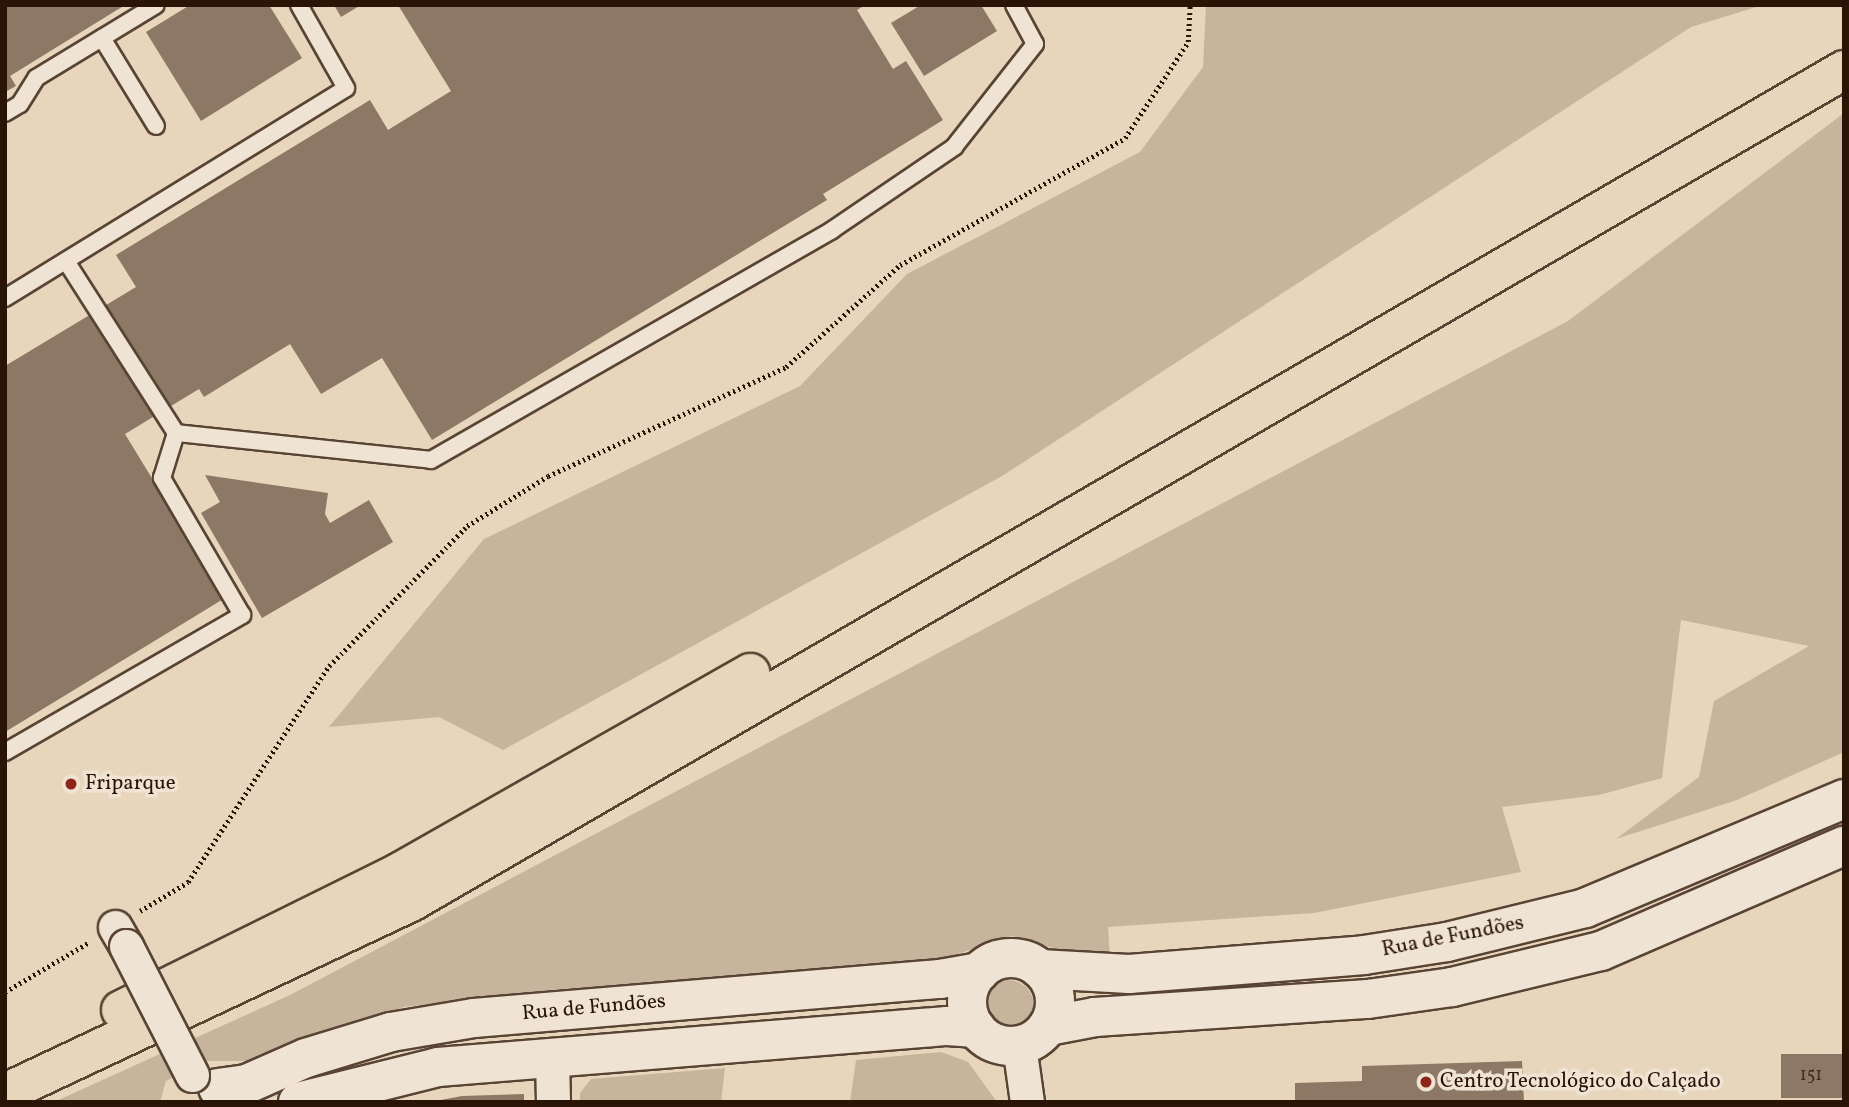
<!DOCTYPE html>
<html>
<head>
<meta charset="utf-8">
<style>
	body { margin:0 }
	#map { position:relative; width:1849px; height:1107px; overflow:hidden; background:#e7d5bc; font-family:Vollkorn,serif }
	div>[style] { position:absolute }
	[style*='--x'] { left:calc(var(--x)*1px); top:calc(var(--y)*1px); width:calc(var(--w)*1px); rotate:calc(var(--a)*1deg) }
	.green>* { inset:0; background:#c7b49d }
	.round { border-radius:50% }
	.building>* { inset:0; background:#8c7865; transform-origin:0 0 }
	.path>* { height:4.5px; margin-top:-2.25px; transform-origin:0; background:repeating-linear-gradient(90deg,#2a1406 0 2px,transparent 0 5.5px) }
	.roads { filter:drop-shadow(2px 0 #594434) drop-shadow(-2px 0 #594434) drop-shadow(0 2px #594434) drop-shadow(0 -2px #594434) }
	.lane>* { height:16px; margin:-8px; padding:0 8px; transform-origin:8px; border-radius:8px; background:#efe4d3 }
	.street>* { height:33px; margin:-16.5px; padding:0 16.5px; transform-origin:16.5px; border-radius:16.5px; background:#efe4d3 }
	.secondary>* { height:38px; margin:-19px; padding:0 19px; transform-origin:19px; border-radius:19px; background:#efe4d3 }
	.secondary>.ring { margin:-19px; padding:0; box-sizing:content-box; background:none; border:38px solid #efe4d3; border-radius:50% }
	.highway>* { height:38px; margin:-19px; padding:0 19px; transform-origin:19px; border-radius:19px; background:#e7d5bc }
	.bridges { filter:drop-shadow(2px 0 #594434) drop-shadow(-2px 0 #594434) drop-shadow(0 2px #594434) drop-shadow(0 -2px #594434) }
	.street-bridge>* { height:33px; margin:-16.5px; padding:0 16.5px; transform-origin:16.5px; border-radius:16.5px; background:#efe4d3 }
	.dots>* { width:19px; height:19px; translate:-50% -50%; box-sizing:border-box; border:4px solid #efe4d3; border-radius:50% }
	span { translate:-50% -50%; white-space:nowrap; text-align:center; line-height:1.15; -webkit-text-stroke:7px #efe4d3; paint-order:stroke }
	.number-label { font-size:18px; color:#422d1e }
	.number-label span { -webkit-text-stroke-width:0 }
	.poi-label { font-size:21px; color:#2a1406 }
	.left { translate:0 -50%; text-align:left }
	.street-label { font-size:21px; color:#2a1406 }
	.frame { position:absolute; inset:0; border:7px solid #2a1406; pointer-events:none }
</style>
</head>
<body>
<div id="map">
	<div class="green">
		<div style="clip-path:polygon(1206px 5px,1763px 5px,1691px 27px,1002px 476px,503px 750px,439px 717px,329px 727px,484px 539px,800px 386px,907px 274px,1140px 152px,1203px 67px)"></div>
		<div style="clip-path:polygon(1844px 113px,1844px 752px,1737px 800px,1616px 839px,1699px 777px,1714px 701px,1809px 646px,1681px 620px,1662px 778px,1599px 795px,1502px 807px,1521px 872px,1314px 913px,1108px 927px,1110px 957px,1081px 956px,1012px 936px,933px 962px,550px 990px,404px 1007px,249px 1061px,208px 1061px,166px 1081px,160px 1102px,54px 1102px,290px 995px,1568px 321px)"></div>
		<div class="round" style="left:982px;top:980px;width:52px;height:52px"></div>
		<div style="clip-path:polygon(941px 1052px,968px 1062px,997px 1102px,850px 1102px,856px 1060px)"></div>
		<div style="clip-path:polygon(725px 1068px,721px 1102px,580px 1102px,580px 1093px,591px 1079px)"></div>
	</div>
	<div class="building">
		<div style="clip-path:polygon(5px 5px,125px 5px,10px 76px,16px 86px,5px 92px)"></div>
		<div style="clip-path:polygon(190px 5px,269px 5px,302px 58px,201px 121px,146px 32px)"></div>
		<div style="clip-path:polygon(334px 5px,361px 5px,341px 17px)"></div>
		<div style="clip-path:polygon(398px 5px,865px 5px,857px 10px,893px 69px,906px 61px,943px 120px,823px 194px,827px 200px,432px 440px,382px 358px,321px 394px,290px 344px,204px 397px,199px 389px,125px 434px,225px 598px,5px 732px,5px 366px,136px 287px,116px 255px,370px 100px,388px 130px,451px 91px)"></div>
		<div style="clip-path:polygon(921px 5px,981px 5px,997px 31px,924px 76px,891px 23px)"></div>
		<div style="clip-path:polygon(205px 475px,328px 493px,325px 514px,330px 523px,369px 500px,393px 542px,262px 618px,201px 513px,220px 502px)"></div>
		<div style="left:1781px;top:1054px;width:63px;height:44px"></div>
		<div style="clip-path:polygon(1522px 1061px,1524px 1102px,1295px 1102px,1295px 1083px,1362px 1081px,1362px 1066px)"></div>
		<div style="clip-path:polygon(524px 1094px,524px 1102px,430px 1102px,462px 1096px)"></div>
	</div>
	<div class="path">
		<div style="--x:140;--y:911;--w:56;--a:-31.1"></div>
		<div style="--x:188;--y:882;--w:258;--a:-56.9"></div>
		<div style="--x:329;--y:666;--w:197;--a:-45.4"></div>
		<div style="--x:467;--y:526;--w:95;--a:-31.7"></div>
		<div style="--x:548;--y:476;--w:262;--a:-24.6"></div>
		<div style="--x:786;--y:367;--w:153;--a:-41.8"></div>
		<div style="--x:900;--y:265;--w:258;--a:-29.4"></div>
		<div style="--x:1125;--y:138;--w:115;--a:-56.7"></div>
		<div style="--x:1188;--y:42;--w:37;--a:-87"></div>
		<div style="--x:5;--y:992;--w:96;--a:-30.6"></div>
	</div>
	<div class="roads">
		<div class="lane">
			<div style="--x:102;--y:38;--w:103;--a:58.5"></div>
			<div style="--x:5;--y:113;--w:17;--a:-31"></div>
			<div style="--x:20;--y:104;--w:31;--a:-58"></div>
			<div style="--x:36;--y:78;--w:140;--a:-31.3"></div>
			<div style="--x:66;--y:261;--w:204;--a:57.4"></div>
			<div style="--x:176;--y:433;--w:256;--a:6"></div>
			<div style="--x:431;--y:460;--w:462;--a:-29.8"></div>
			<div style="--x:832;--y:230;--w:148;--a:-34.2"></div>
			<div style="--x:954;--y:147;--w:131;--a:-51.8"></div>
			<div style="--x:1035;--y:44;--w:44;--a:-118.3"></div>
			<div style="--x:5;--y:298;--w:400;--a:-31.6"></div>
			<div style="--x:346;--y:88;--w:95;--a:-119.5"></div>
			<div style="--x:5;--y:752;--w:274;--a:-30"></div>
			<div style="--x:242;--y:615;--w:159;--a:-120.3"></div>
			<div style="--x:162;--y:478;--w:47;--a:-72.7"></div>
		</div>
		<div class="street">
			<div style="--x:115;--y:927;--w:22;--a:60"></div>
			<div style="--x:1019;--y:1045;--w:58;--a:82"></div>
			<div style="--x:552;--y:1058;--w:44;--a:88.7"></div>
		</div>
		<div class="secondary">
			<div class="ring" style="left:967px;top:958px;width:50px;height:50px"></div>
			<div style="--x:1040;--y:969;--w:89;--a:3.2"></div>
			<div style="--x:1129;--y:974;--w:236;--a:-4.6"></div>
			<div style="--x:1364;--y:955;--w:84;--a:-8.9"></div>
			<div style="--x:1447;--y:942;--w:142;--a:-13.8"></div>
			<div style="--x:1585;--y:908;--w:281;--a:-22.8"></div>
			<div style="--x:1048;--y:1026;--w:48;--a:-10.8"></div>
			<div style="--x:1095;--y:1017;--w:274;--a:-3.8"></div>
			<div style="--x:1368;--y:999;--w:85;--a:-8.1"></div>
			<div style="--x:1452;--y:987;--w:153;--a:-13.6"></div>
			<div style="--x:1601;--y:951;--w:265;--a:-23.4"></div>
			<div style="--x:218;--y:1088;--w:29;--a:-8"></div>
			<div style="--x:247;--y:1084;--w:64;--a:-23.8"></div>
			<div style="--x:306;--y:1058;--w:89;--a:-17"></div>
			<div style="--x:391;--y:1032;--w:84;--a:-9.6"></div>
			<div style="--x:474;--y:1018;--w:468;--a:-4.8"></div>
			<div style="--x:940;--y:979;--w:40;--a:-10"></div>
			<div style="--x:298;--y:1102;--w:144;--a:-14"></div>
			<div style="--x:438;--y:1067;--w:511;--a:-4.61"></div>
			<div style="--x:947;--y:1026;--w:29;--a:4"></div>
		</div>
		<div class="highway">
			<div style="--x:121;--y:1010;--w:311;--a:-26.3"></div>
			<div style="--x:400;--y:872;--w:403;--a:-29.6"></div>
			<div style="--x:5;--y:1093;--w:449;--a:-25.2"></div>
			<div style="--x:411;--y:902;--w:1657;--a:-30.14"></div>
		</div>
	</div>
	<div class="bridges">
		<div class="street-bridge">
			<div style="--x:126;--y:946;--w:145;--a:62.9"></div>
		</div>
	</div>
	<div class="dots">
		<div style="left:71px;top:784px;background:#8f2418"></div>
		<div style="left:1426px;top:1082px;background:#8f2418"></div>
	</div>
	<div class="number-label">
		<span style="left:1811px;top:1076px">151</span>
	</div>
	<div class="poi-label">
		<span class="left" style="left:85px;top:784px">Friparque</span>
		<span class="left" style="left:1440px;top:1082px">Centro Tecnológico do Calçado</span>
	</div>
	<div class="street-label">
		<span style="left:1453px;top:937px;rotate:-11deg">Rua de Fundões</span>
		<span style="left:594px;top:1008px;rotate:-5deg">Rua de Fundões</span>
	</div>
	<div class="frame"></div>
</div>
</body>
</html>
